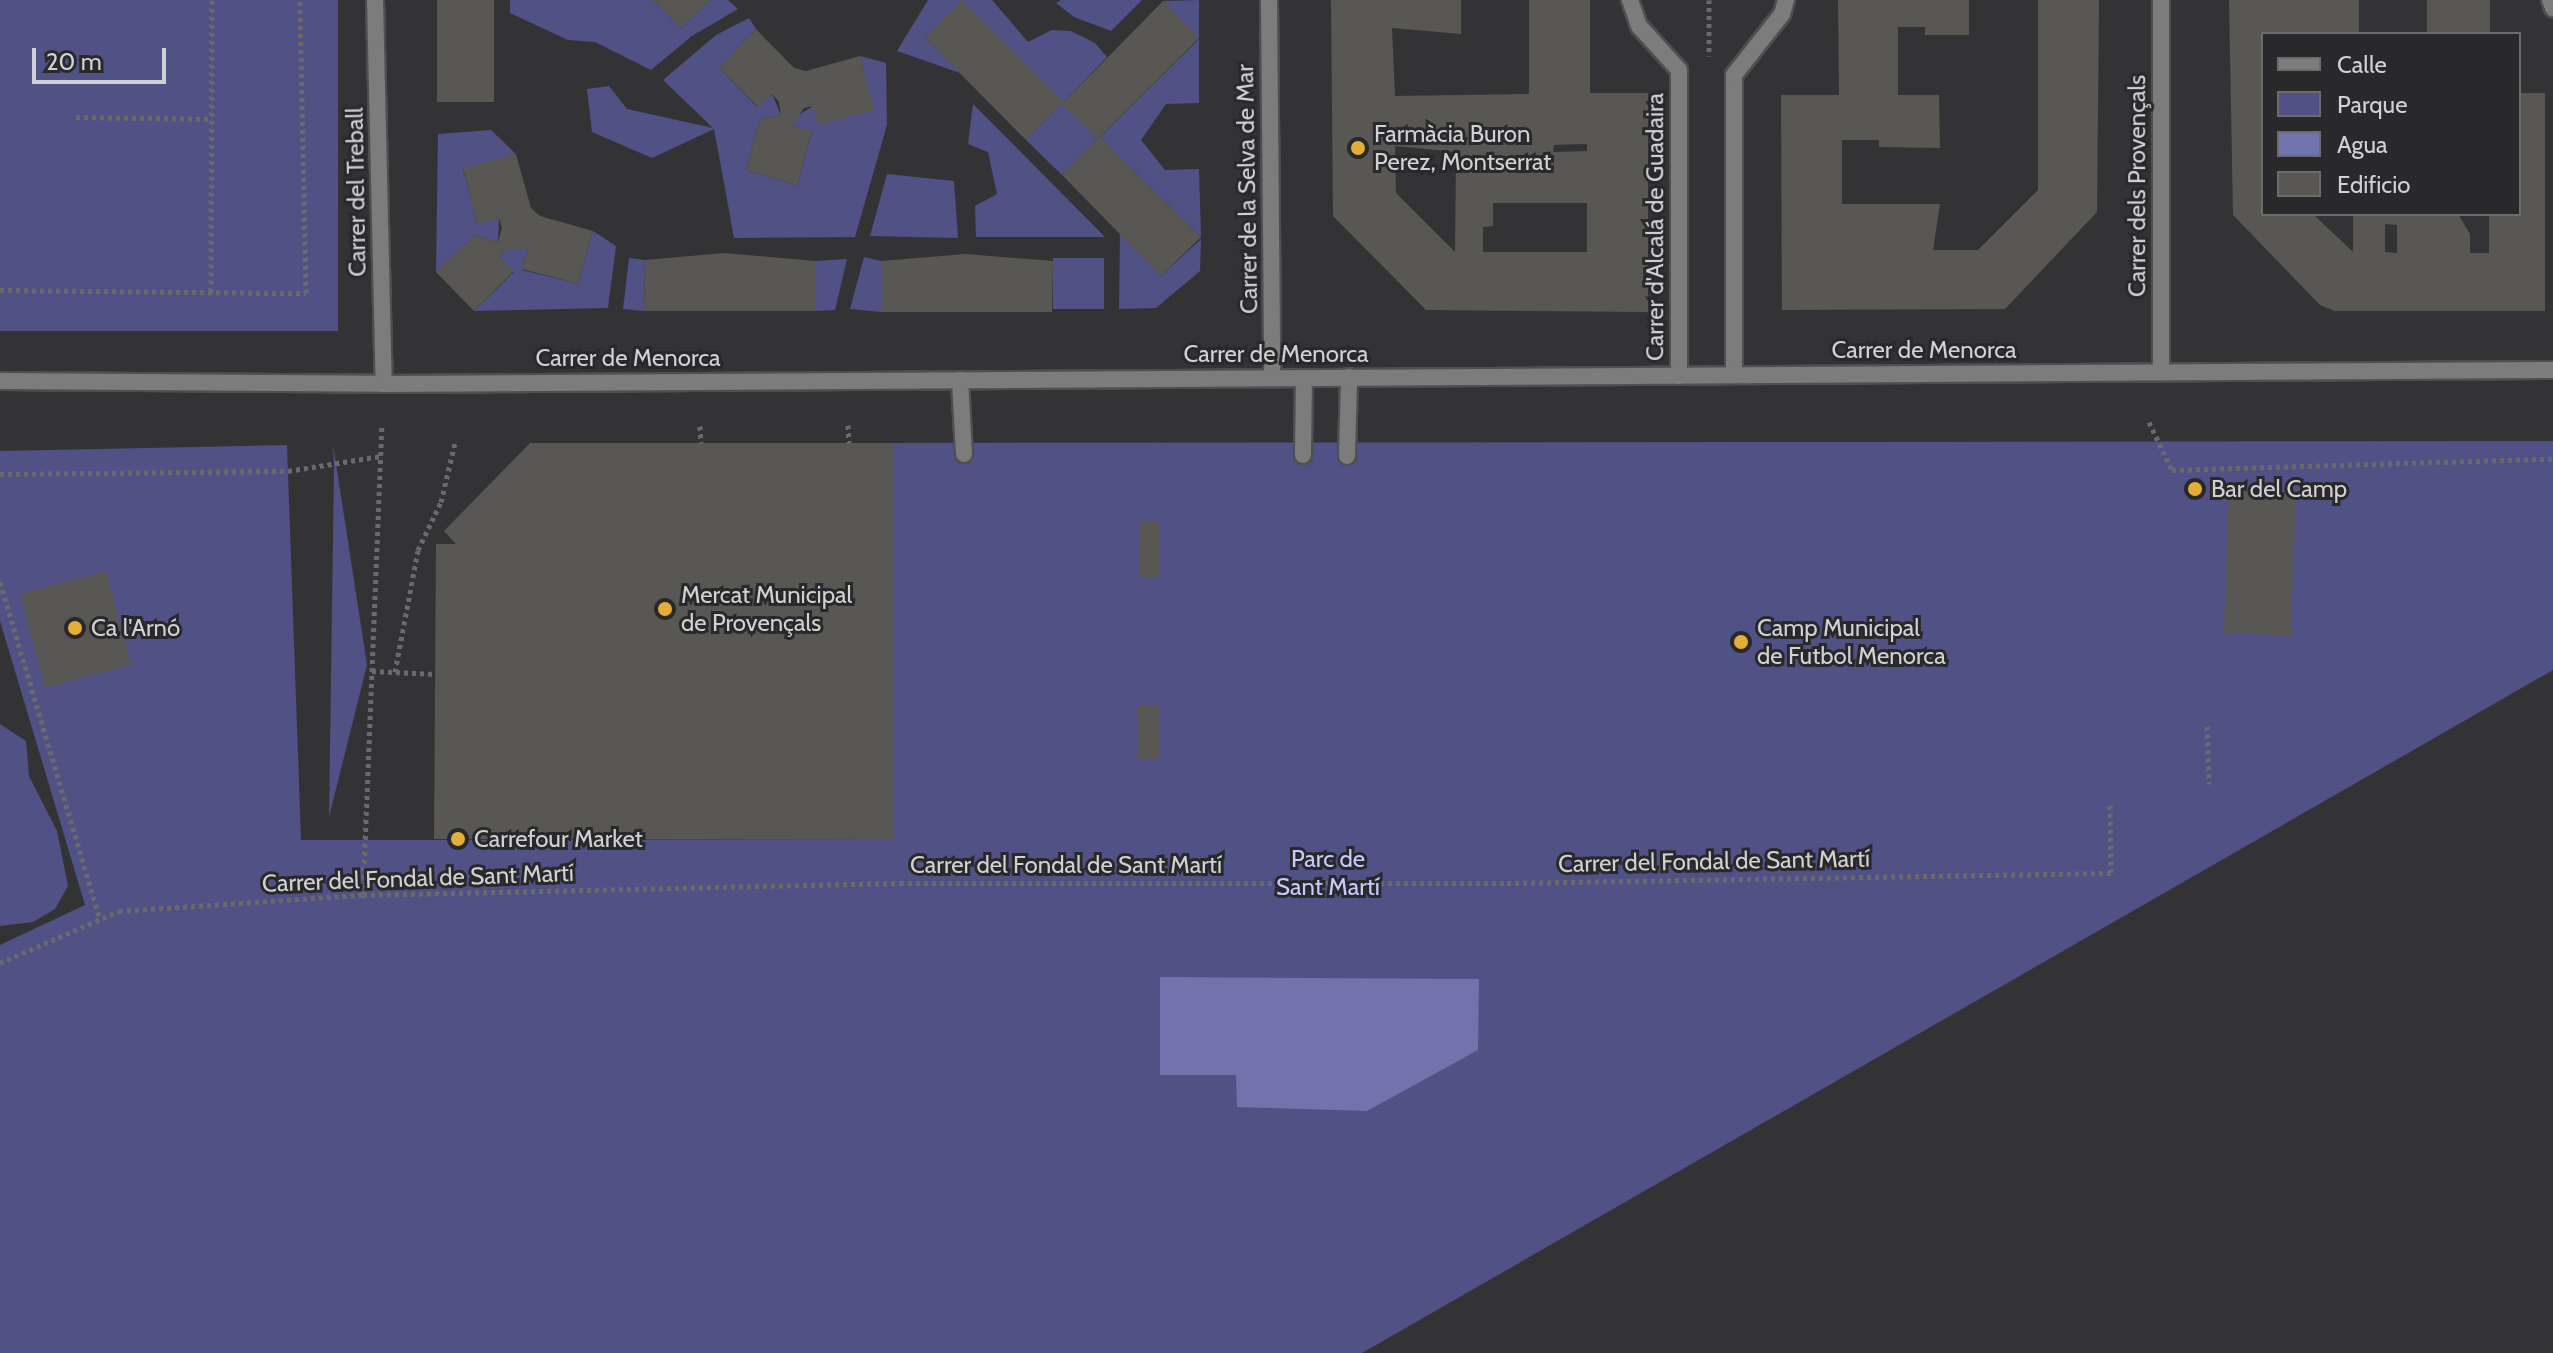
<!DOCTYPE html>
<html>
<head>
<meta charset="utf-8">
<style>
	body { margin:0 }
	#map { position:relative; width:2553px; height:1353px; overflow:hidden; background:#333336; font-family:Cabin,sans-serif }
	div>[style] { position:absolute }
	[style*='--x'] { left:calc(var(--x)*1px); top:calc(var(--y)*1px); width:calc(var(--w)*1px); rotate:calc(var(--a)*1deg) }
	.green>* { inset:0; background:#505185; transform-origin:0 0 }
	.water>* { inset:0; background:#7173ac }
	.building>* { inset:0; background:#585754; transform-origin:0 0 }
	.path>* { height:5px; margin-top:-2.5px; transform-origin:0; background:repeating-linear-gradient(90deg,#6a6a6c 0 4px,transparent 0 8px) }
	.roads { filter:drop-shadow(2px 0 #4f4f52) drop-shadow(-2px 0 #4f4f52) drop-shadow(0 2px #4f4f52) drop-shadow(0 -2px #4f4f52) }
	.lane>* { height:16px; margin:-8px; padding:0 8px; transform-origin:8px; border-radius:8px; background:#7c7c7d }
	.street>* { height:16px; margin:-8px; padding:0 8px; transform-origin:8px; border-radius:8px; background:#7c7c7d }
	.dots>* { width:22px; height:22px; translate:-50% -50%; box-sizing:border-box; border:4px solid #29292c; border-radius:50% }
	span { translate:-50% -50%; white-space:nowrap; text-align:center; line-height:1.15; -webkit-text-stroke:6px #29292c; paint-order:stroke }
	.poi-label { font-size:24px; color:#d1d1d3 }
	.left { translate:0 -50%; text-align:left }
	.street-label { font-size:24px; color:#d1d1d3 }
	.park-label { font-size:24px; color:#c7cafd }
	.legend { position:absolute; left:2261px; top:32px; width:260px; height:184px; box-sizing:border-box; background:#29292c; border:2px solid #6c6c6f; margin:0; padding:10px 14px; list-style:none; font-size:24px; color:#d1d1d3 }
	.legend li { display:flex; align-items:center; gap:16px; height:40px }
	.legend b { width:40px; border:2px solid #6c6c6f }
	.scale { position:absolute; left:32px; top:48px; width:134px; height:36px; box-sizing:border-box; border:4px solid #d1d1d3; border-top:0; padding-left:10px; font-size:24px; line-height:28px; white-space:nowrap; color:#d1d1d3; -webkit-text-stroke:6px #29292c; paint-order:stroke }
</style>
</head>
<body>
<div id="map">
	<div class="green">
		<div style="left:0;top:0;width:338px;height:331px"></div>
		<div style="clip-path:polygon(510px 0,652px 0,681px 28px,710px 0,728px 0,738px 9px,692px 36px,651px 70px,595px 42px,568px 40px,510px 13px)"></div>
		<div style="clip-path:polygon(928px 0,992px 0,1028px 42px,1052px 30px,1071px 31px,1095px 43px,1107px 57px,1062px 104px,1098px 139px,1062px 175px,1026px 140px,1063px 102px,962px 1px,925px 38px,960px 73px,897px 51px)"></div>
		<div style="clip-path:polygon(1061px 0,1142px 0,1111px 31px,1074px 17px,1056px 3px)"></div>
		<div style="clip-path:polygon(1199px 0,1199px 103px,1166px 104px,1141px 140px,1165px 170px,1199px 169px,1201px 237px,1100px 137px,1199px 39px,1163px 1px)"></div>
		<div style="clip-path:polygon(749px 18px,756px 29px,719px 67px,757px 107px,772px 94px,781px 115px,760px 119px,746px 170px,797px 185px,812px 132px,792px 126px,794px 118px,813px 106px,873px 109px,860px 56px,886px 63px,887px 125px,855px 237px,734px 238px,714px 129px,652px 158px,592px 132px,587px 89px,609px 86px,627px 109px,713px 128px,663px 80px,716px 35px)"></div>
		<div style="clip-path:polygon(973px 104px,1105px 237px,976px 237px,975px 206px,997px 194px,988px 152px,968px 144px)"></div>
		<div style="clip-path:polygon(491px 130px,516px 154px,463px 169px,477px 223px,499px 218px,498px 242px,475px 235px,436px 272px,438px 134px)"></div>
		<div style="clip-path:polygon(887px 174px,954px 181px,958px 238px,870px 236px)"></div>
		<div style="clip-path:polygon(593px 231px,616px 246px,608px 308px,474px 311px,514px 272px,499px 257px,506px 250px,528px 250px,522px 270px,578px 284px)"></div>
		<div style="clip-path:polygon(1120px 234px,1161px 276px,1201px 239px,1200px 271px,1156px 308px,1119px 309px)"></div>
		<div style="clip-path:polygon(864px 257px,881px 261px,881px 312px,850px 309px)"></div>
		<div style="clip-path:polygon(629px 258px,645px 260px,644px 311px,623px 309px)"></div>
		<div style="left:1104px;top:258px;width:51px;height:51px;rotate:90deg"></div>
		<div style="clip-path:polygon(847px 259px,835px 310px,815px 311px,815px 261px)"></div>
		<div style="clip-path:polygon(2553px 441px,2553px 670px,1362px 1353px,0 1353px,0 945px,85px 905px,0 621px,0 451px,287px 445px,301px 840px,893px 840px,893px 443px)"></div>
		<div style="clip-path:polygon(333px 444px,367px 665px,329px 817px,334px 465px)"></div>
		<div style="clip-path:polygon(0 724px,26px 741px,29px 776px,57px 831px,68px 886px,55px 909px,33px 922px,0 926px)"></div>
	</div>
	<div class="water">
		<div style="clip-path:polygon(1160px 977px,1479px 979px,1478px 1050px,1367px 1111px,1237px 1107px,1236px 1075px,1160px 1075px)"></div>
	</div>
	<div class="building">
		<div style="left:437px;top:0;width:57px;height:102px"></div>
		<div style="clip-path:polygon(652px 0,710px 0,681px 28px)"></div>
		<div style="clip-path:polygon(962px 0,1064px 102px,1163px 1px,1199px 38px,1100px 137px,1201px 237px,1161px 276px,1062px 175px,1098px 139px,1061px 104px,1026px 140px,925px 38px)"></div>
		<div style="clip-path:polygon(evenodd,1331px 0,1461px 0,1461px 34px,1392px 28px,1395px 96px,1529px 94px,1529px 0,1590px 0,1590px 93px,1648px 93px,1648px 312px,1426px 310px,1333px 216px,1331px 0,1587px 144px,1587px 151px,1553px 152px,1554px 145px,1587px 144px,1331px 0,1395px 146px,1456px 152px,1455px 252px,1396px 193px,1395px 146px,1331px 0,1493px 203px,1587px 203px,1587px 252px,1483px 252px,1483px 227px,1493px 226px,1493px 203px)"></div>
		<div style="clip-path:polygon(1838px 0,1969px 0,1969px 35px,1925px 35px,1925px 27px,1898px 27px,1898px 95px,1939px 95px,1940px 148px,1879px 147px,1879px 140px,1842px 140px,1842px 204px,1940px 204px,1933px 250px,1978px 250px,2038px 190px,2038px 0,2099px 0,2097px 212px,2005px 309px,1782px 310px,1781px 95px,1839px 95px)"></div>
		<div style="clip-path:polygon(evenodd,2229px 0,2359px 0,2359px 34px,2263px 34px,2263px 214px,2313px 214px,2353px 252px,2353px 214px,2458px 214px,2470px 234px,2470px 253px,2489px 253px,2489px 214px,2519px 214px,2519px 93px,2545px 93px,2545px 311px,2335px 311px,2320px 305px,2233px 215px,2229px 0,2385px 224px,2397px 225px,2397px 253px,2385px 252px,2385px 224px)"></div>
		<div style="left:2427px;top:0;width:63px;height:34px"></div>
		<div style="clip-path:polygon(756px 29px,794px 68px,806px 71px,860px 56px,874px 110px,818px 125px,813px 106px,804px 108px,792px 126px,812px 131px,797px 185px,746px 170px,760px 119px,781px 115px,779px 102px,772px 94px,758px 107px,719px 67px)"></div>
		<div style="clip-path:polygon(516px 154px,531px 208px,540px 216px,593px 231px,578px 284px,522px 269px,528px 250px,506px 250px,499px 257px,514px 271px,474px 311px,436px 272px,475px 235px,498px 242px,502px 228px,499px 218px,477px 224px,463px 168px)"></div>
		<div style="clip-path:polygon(724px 253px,815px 261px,815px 311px,644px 311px,645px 260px)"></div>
		<div style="clip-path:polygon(965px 254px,1053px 261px,1052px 312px,881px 312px,881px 261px)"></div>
		<div style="clip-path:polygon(530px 443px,893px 443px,894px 840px,434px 839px,436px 544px,456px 544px,444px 531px)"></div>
		<div style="left:2229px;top:487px;width:67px;height:146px;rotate:2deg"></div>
		<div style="left:1139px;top:522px;width:21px;height:55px"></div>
		<div style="left:106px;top:571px;width:97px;height:89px;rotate:75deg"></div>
		<div style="left:1138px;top:705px;width:22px;height:55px"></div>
	</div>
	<div class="path">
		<div style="--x:1709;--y:0;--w:56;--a:90"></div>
		<div style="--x:76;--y:117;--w:136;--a:0.8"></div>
		<div style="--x:0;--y:290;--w:306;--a:0.6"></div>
		<div style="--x:306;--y:293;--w:293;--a:-91.2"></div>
		<div style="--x:211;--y:292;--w:292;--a:-89.8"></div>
		<div style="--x:2149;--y:422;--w:53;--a:64.4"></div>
		<div style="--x:2172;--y:470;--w:381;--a:-1.7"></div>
		<div style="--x:848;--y:425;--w:18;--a:87"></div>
		<div style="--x:700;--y:426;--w:17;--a:87"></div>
		<div style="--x:0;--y:474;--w:288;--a:-0.6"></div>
		<div style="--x:288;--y:471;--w:94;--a:-9.2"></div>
		<div style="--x:0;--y:582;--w:348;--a:73.5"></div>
		<div style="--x:372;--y:671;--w:63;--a:2.7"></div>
		<div style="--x:395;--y:672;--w:124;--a:-79.3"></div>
		<div style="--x:418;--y:550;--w:53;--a:-64.4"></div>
		<div style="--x:441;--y:502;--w:61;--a:-76.7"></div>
		<div style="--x:2207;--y:726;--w:58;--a:88"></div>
		<div style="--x:363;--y:895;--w:470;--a:-87.7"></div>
		<div style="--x:0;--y:963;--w:130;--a:-23.6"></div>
		<div style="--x:119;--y:911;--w:245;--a:-3.8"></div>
		<div style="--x:363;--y:895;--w:537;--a:-1.28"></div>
		<div style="--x:900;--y:883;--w:607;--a:0"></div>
		<div style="--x:1507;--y:883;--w:604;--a:-0.95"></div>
		<div style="--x:2111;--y:873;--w:69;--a:-90.8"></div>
	</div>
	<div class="roads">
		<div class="lane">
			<div style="--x:960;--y:380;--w:74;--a:86.9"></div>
			<div style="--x:1303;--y:455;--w:77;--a:-89.3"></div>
			<div style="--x:1347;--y:456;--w:79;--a:-88.5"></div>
		</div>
		<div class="street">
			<div style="--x:375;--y:0;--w:384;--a:88.7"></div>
			<div style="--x:1269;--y:0;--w:378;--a:89.5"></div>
			<div style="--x:1630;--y:0;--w:28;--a:71"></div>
			<div style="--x:1639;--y:26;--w:59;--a:47.7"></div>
			<div style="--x:1679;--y:70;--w:306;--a:90"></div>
			<div style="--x:2550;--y:0;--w:9;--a:69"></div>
			<div style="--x:2161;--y:372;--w:372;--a:-90"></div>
			<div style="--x:1734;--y:375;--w:300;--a:-90"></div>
			<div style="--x:1734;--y:75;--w:78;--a:-51.8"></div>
			<div style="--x:1782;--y:14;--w:15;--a:-74"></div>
			<div style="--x:0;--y:381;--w:384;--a:0.4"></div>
			<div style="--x:384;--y:384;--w:2169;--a:-0.37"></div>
		</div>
	</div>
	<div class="dots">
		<div style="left:1358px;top:148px;background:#e3ae35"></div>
		<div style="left:2195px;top:489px;background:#e3ae35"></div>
		<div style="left:665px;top:609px;background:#e3ae35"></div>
		<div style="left:75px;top:628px;background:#e3ae35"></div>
		<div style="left:1741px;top:642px;background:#e3ae35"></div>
		<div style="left:458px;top:839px;background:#e3ae35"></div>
	</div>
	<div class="poi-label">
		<span class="left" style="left:1374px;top:148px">Farmàcia Buron<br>Perez, Montserrat</span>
		<span class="left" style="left:2211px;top:489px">Bar del Camp</span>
		<span class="left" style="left:681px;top:609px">Mercat Municipal<br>de Provençals</span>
		<span class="left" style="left:91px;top:628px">Ca l'Arnó</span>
		<span class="left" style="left:1757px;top:642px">Camp Municipal<br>de Futbol Menorca</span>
		<span class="left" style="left:474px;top:839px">Carrefour Market</span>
	</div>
	<div class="street-label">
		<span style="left:2137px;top:186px;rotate:-90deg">Carrer dels Provençals</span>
		<span style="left:1247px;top:189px;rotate:-91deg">Carrer de la Selva de Mar</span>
		<span style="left:356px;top:192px;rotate:-91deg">Carrer del Treball</span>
		<span style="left:1655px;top:227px;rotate:-90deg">Carrer d'Alcalá de Guadaira</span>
		<span style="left:1924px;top:350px">Carrer de Menorca</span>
		<span style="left:1276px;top:354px">Carrer de Menorca</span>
		<span style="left:628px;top:358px">Carrer de Menorca</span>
		<span style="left:1714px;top:861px;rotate:-1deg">Carrer del Fondal de Sant Martí</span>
		<span style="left:1066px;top:865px">Carrer del Fondal de Sant Martí</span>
		<span style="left:418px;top:878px;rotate:-2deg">Carrer del Fondal de Sant Martí</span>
	</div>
	<div class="park-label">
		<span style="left:1328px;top:873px">Parc de<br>Sant Martí</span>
	</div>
	<ul class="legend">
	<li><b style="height:10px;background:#7c7c7d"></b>Calle</li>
	<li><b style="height:22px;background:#505185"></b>Parque</li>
	<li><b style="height:22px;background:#7173ac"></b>Agua</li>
	<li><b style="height:22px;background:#585754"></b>Edificio</li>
	</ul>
	<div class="scale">20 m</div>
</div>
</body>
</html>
